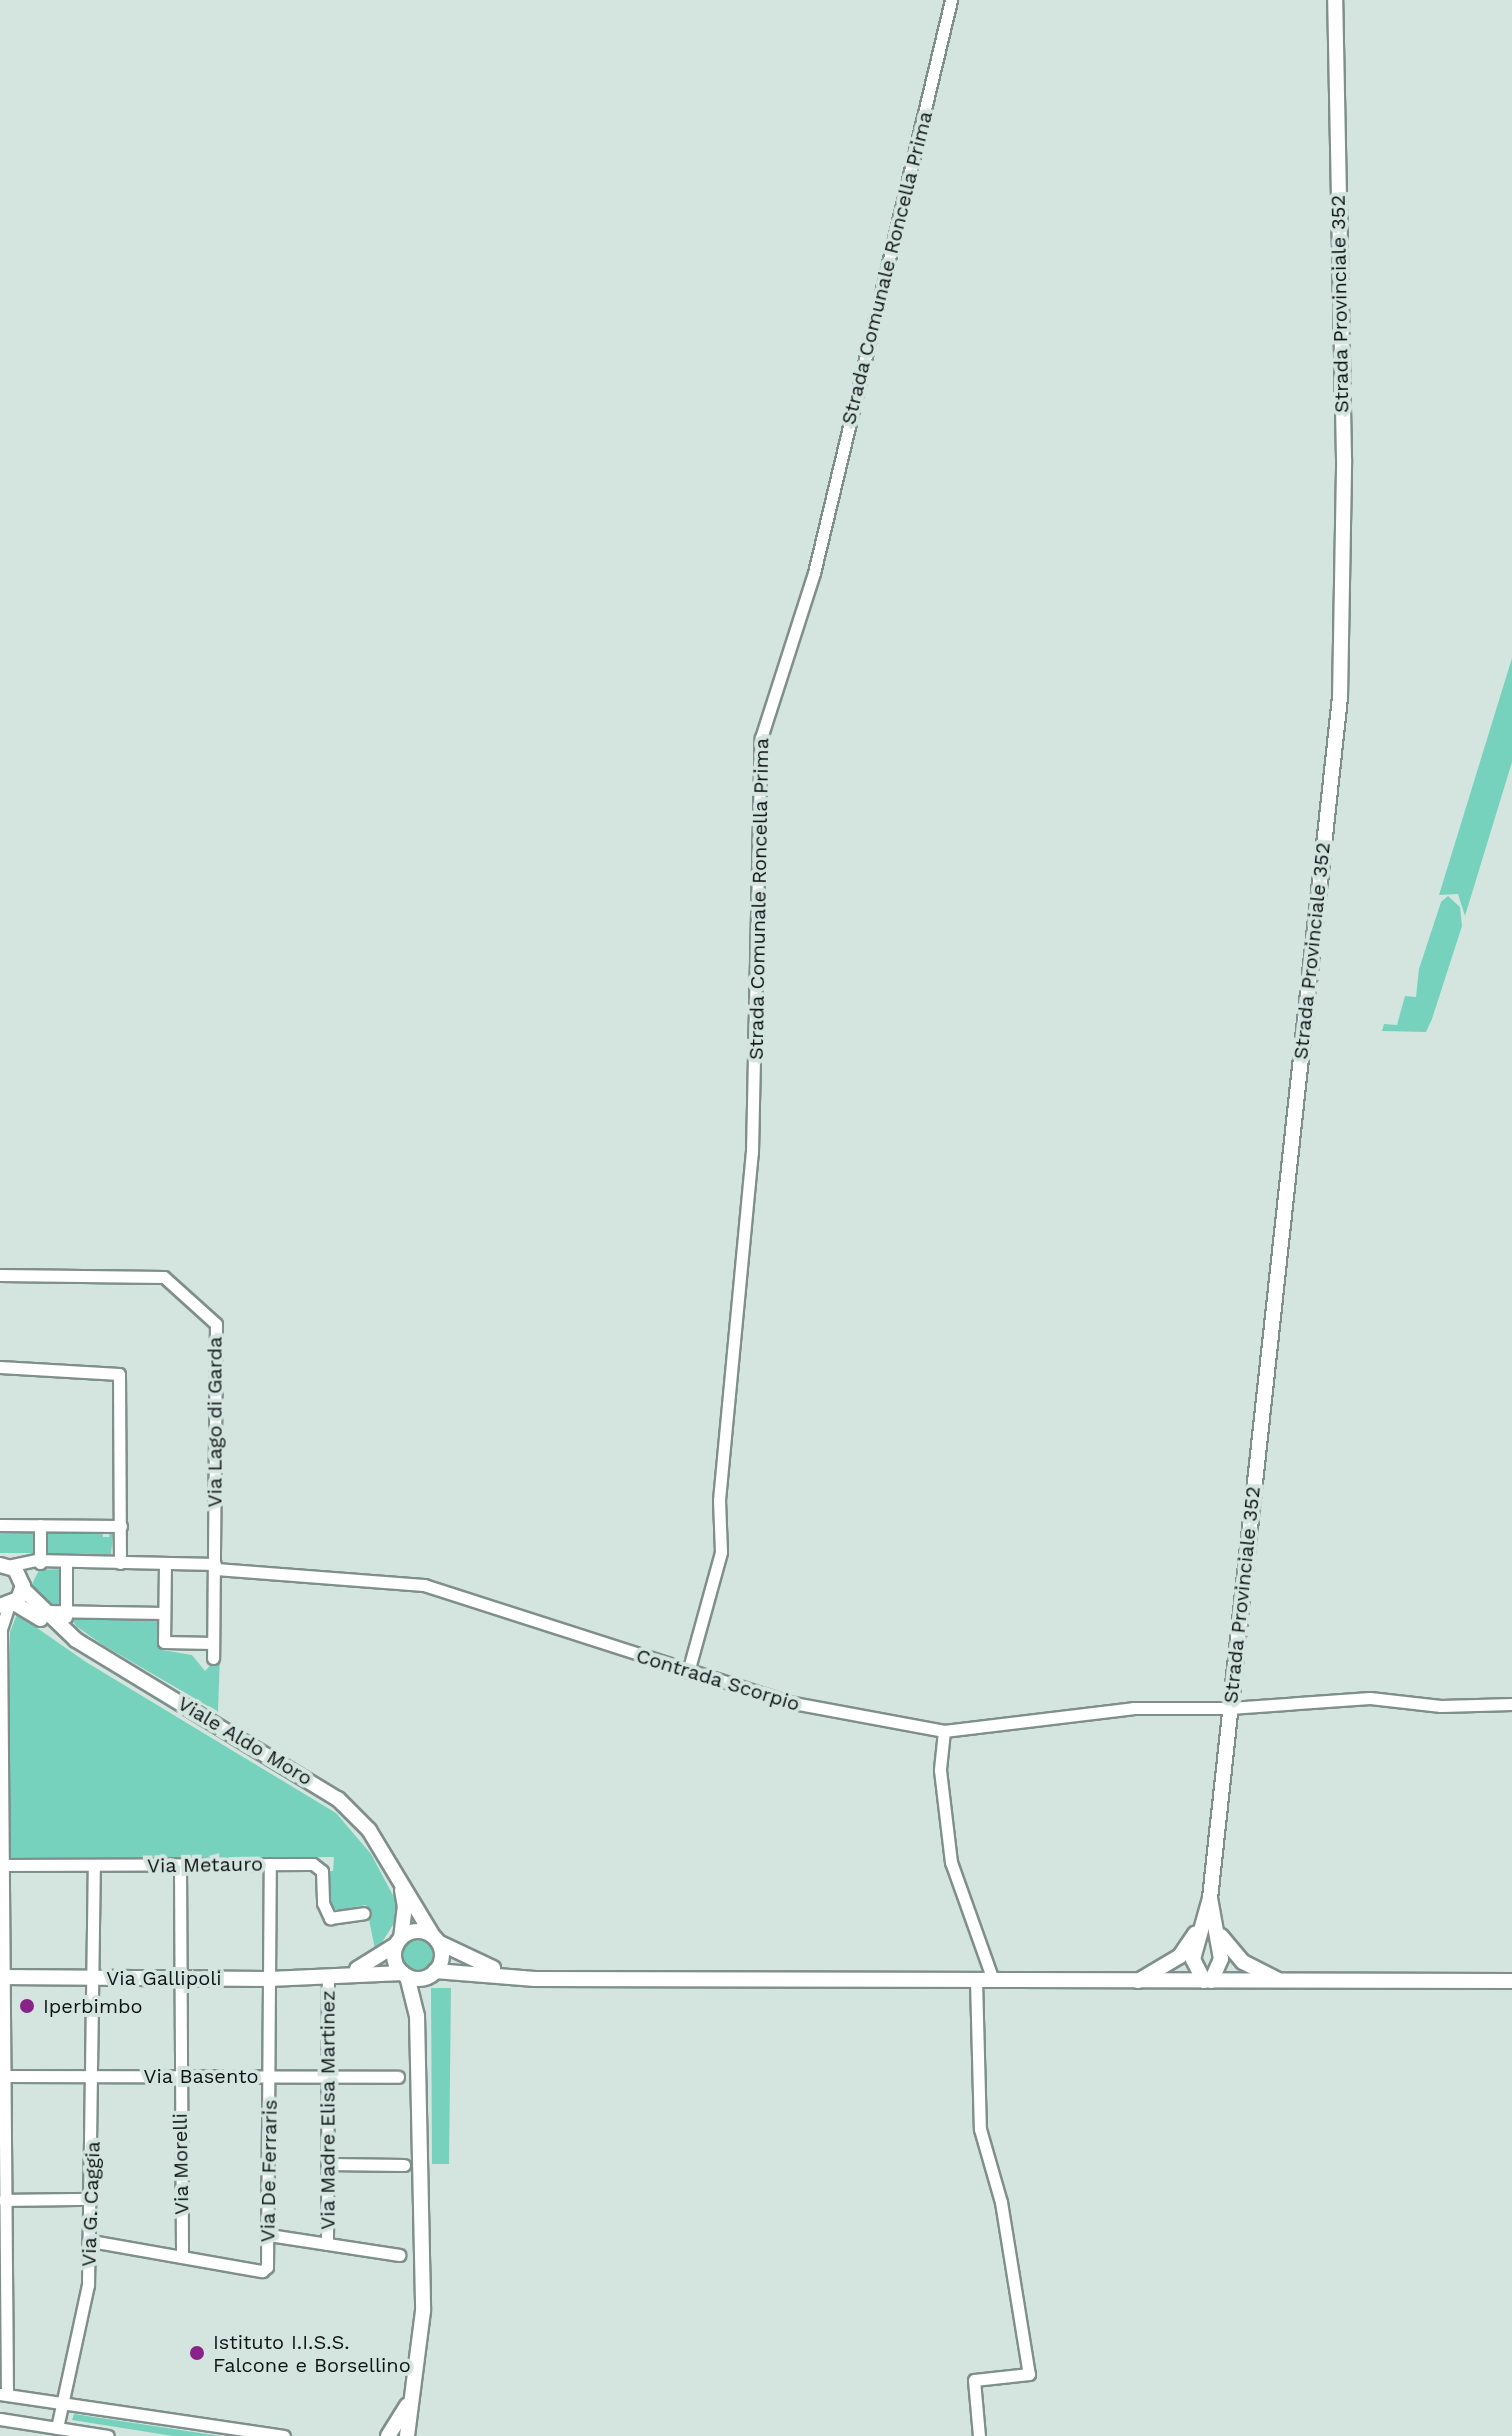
<!DOCTYPE html>
<html>
<head>
<meta charset="utf-8">
<style>
	body { margin:0 }
	#map { position:relative; width:1512px; height:2436px; overflow:hidden; background:#d4e5e0; font-family:"Work Sans",sans-serif }
	div>[style] { position:absolute }
	[style*='--x'] { left:calc(var(--x)*1px); top:calc(var(--y)*1px); width:calc(var(--w)*1px); rotate:calc(var(--a)*1deg) }
	.green>* { inset:0; background:#77d2bd; transform-origin:0 0 }
	.round { border-radius:50% }
	.roads { filter:drop-shadow(2px 0 #7f8f8b) drop-shadow(-2px 0 #7f8f8b) drop-shadow(0 2px #7f8f8b) drop-shadow(0 -2px #7f8f8b) }
	.minor>* { height:11px; margin:-5.5px; padding:0 5.5px; transform-origin:5.5px; border-radius:5.5px; background:#fff }
	.major>* { height:14px; margin:-7px; padding:0 7px; transform-origin:7px; border-radius:7px; background:#fff }
	.major>.ring { margin:-7px; padding:0; box-sizing:content-box; background:none; border:14px solid #fff; border-radius:50% }
	.dots>* { width:22px; height:22px; translate:-50% -50%; box-sizing:border-box; border:4px solid #d4e5e0; border-radius:50% }
	span { translate:-50% -50%; white-space:nowrap; text-align:center; line-height:1.15; -webkit-text-stroke:8px #d4e5e0; paint-order:stroke }
	.street-label { font-size:20px; color:#0e1413 }
	.poi-label { font-size:20px; color:#0e1413 }
	.left { translate:0 -50%; text-align:left }
</style>
</head>
<body>
<div id="map">
	<div class="green">
		<div style="clip-path:polygon(1512px 658px,1512px 762px,1465px 916px,1458px 894px,1439px 895px)"></div>
		<div style="clip-path:polygon(1448px 896px,1460px 907px,1462px 926px,1432px 1019px,1426px 1032px,1382px 1031px,1384px 1024px,1397px 1025px,1405px 996px,1416px 997px,1419px 969px,1441px 902px)"></div>
		<div style="left:0;top:1527px;width:37px;height:26px"></div>
		<div style="clip-path:polygon(44px 1527px,102px 1527px,103px 1537px,109px 1537px,110px 1531px,113px 1535px,111px 1554px,43px 1554px)"></div>
		<div style="clip-path:polygon(64px 1569px,64px 1610px,56px 1610px,32px 1593px,31px 1586px,39px 1570px)"></div>
		<div style="clip-path:polygon(17px 1614px,86px 1662px,336px 1813px,371px 1854px,396px 1901px,396px 1920px,381px 1944px,375px 1949px,366px 1905px,338px 1910px,328px 1906px,328px 1871px,333px 1871px,334px 1857px,9px 1859px,10px 1632px)"></div>
		<div style="clip-path:polygon(69px 1614px,161px 1615px,162px 1650px,192px 1655px,205px 1671px,220px 1655px,218px 1712px,103px 1645px,76px 1626px)"></div>
		<div class="round" style="left:403px;top:1940px;width:30px;height:30px"></div>
		<div style="clip-path:polygon(431px 1988px,451px 1988px,449px 2164px,432px 2164px)"></div>
		<div style="clip-path:polygon(74px 2414px,220px 2436px,173px 2436px,72px 2420px)"></div>
	</div>
	<div class="roads">
		<div class="minor">
			<div style="--x:0;--y:1275;--w:164;--a:0.7"></div>
			<div style="--x:164;--y:1277;--w:70;--a:42.1"></div>
			<div style="--x:216;--y:1324;--w:334;--a:90.5"></div>
			<div style="--x:0;--y:1367;--w:119;--a:3.4"></div>
			<div style="--x:119;--y:1374;--w:189;--a:89.7"></div>
			<div style="--x:0;--y:1525;--w:121;--a:0.5"></div>
			<div style="--x:40;--y:1563;--w:38;--a:-90"></div>
			<div style="--x:165;--y:1563;--w:79;--a:90.7"></div>
			<div style="--x:164;--y:1642;--w:49;--a:1.2"></div>
			<div style="--x:8;--y:1566;--w:29;--a:-12"></div>
			<div style="--x:36;--y:1560;--w:179;--a:1.3"></div>
			<div style="--x:215;--y:1569;--w:210;--a:4.4"></div>
			<div style="--x:424;--y:1585;--w:382;--a:17.8"></div>
			<div style="--x:788;--y:1702;--w:159;--a:10.5"></div>
			<div style="--x:944;--y:1731;--w:190;--a:-6.9"></div>
			<div style="--x:1133;--y:1708;--w:97;--a:0"></div>
			<div style="--x:1230;--y:1708;--w:140;--a:-4.1"></div>
			<div style="--x:1370;--y:1698;--w:71;--a:6.4"></div>
			<div style="--x:1441;--y:1706;--w:71;--a:-1.6"></div>
			<div style="--x:44;--y:1611;--w:119;--a:1"></div>
			<div style="--x:66;--y:1617;--w:56;--a:-90"></div>
			<div style="--x:688;--y:1672;--w:124;--a:-74.6"></div>
			<div style="--x:721;--y:1552;--w:52;--a:-92.2"></div>
			<div style="--x:719;--y:1500;--w:350;--a:-84.6"></div>
			<div style="--x:752;--y:1152;--w:414;--a:-88.8"></div>
			<div style="--x:761;--y:738;--w:173;--a:-72.2"></div>
			<div style="--x:814;--y:573;--w:589;--a:-76.55"></div>
			<div style="--x:944;--y:1731;--w:39;--a:96"></div>
			<div style="--x:940;--y:1770;--w:93;--a:83.2"></div>
			<div style="--x:951;--y:1862;--w:125;--a:70.4"></div>
			<div style="--x:0;--y:1865;--w:313;--a:-0.2"></div>
			<div style="--x:313;--y:1864;--w:11;--a:38"></div>
			<div style="--x:322;--y:1871;--w:32;--a:88"></div>
			<div style="--x:323;--y:1903;--w:17;--a:65"></div>
			<div style="--x:330;--y:1918;--w:34;--a:-8"></div>
			<div style="--x:180;--y:1866;--w:390;--a:89.7"></div>
			<div style="--x:976;--y:1980;--w:149;--a:88.5"></div>
			<div style="--x:980;--y:2129;--w:76;--a:74"></div>
			<div style="--x:1001;--y:2202;--w:174;--a:80.8"></div>
			<div style="--x:1029;--y:2374;--w:55;--a:173.8"></div>
			<div style="--x:974;--y:2380;--w:56;--a:84.9"></div>
			<div style="--x:5;--y:2076;--w:393;--a:0.1"></div>
			<div style="--x:327;--y:2164;--w:77;--a:0.7"></div>
			<div style="--x:4;--y:2200;--w:87;--a:-0.7"></div>
			<div style="--x:269;--y:2235;--w:132;--a:8.7"></div>
			<div style="--x:91;--y:2241;--w:174;--a:10"></div>
			<div style="--x:262;--y:2271;--w:6;--a:-39"></div>
			<div style="--x:267;--y:2267;--w:403;--a:-89.6"></div>
			<div style="--x:327;--y:2244;--w:269;--a:-89.8"></div>
			<div style="--x:0;--y:2394;--w:287;--a:8.4"></div>
			<div style="--x:7;--y:2395;--w:766;--a:-90.45"></div>
			<div style="--x:1;--y:1629;--w:25;--a:-72"></div>
			<div style="--x:0;--y:2419;--w:109;--a:8.9"></div>
			<div style="--x:57;--y:2428;--w:146;--a:-77.8"></div>
			<div style="--x:88;--y:2285;--w:420;--a:-89.2"></div>
		</div>
		<div class="major">
			<div style="--x:0;--y:1565;--w:16;--a:15"></div>
			<div style="--x:15;--y:1569;--w:19;--a:65"></div>
			<div style="--x:23;--y:1586;--w:14;--a:111"></div>
			<div style="--x:18;--y:1599;--w:19;--a:159"></div>
			<div style="--x:23;--y:1589;--w:74;--a:43.9"></div>
			<div style="--x:76;--y:1640;--w:306;--a:31.3"></div>
			<div style="--x:338;--y:1799;--w:44;--a:45"></div>
			<div style="--x:369;--y:1830;--w:124;--a:58.9"></div>
			<div style="--x:14;--y:1603;--w:31;--a:31"></div>
			<div style="--x:1210;--y:1898;--w:62;--a:79.8"></div>
			<div style="--x:1221;--y:1959;--w:24;--a:114"></div>
			<div class="ring" style="left:394px;top:1931px;width:34px;height:34px"></div>
			<div style="--x:1221;--y:1936;--w:34;--a:50"></div>
			<div style="--x:1243;--y:1962;--w:38;--a:27"></div>
			<div style="--x:401;--y:1938;--w:31;--a:-83"></div>
			<div style="--x:405;--y:1907;--w:17;--a:-100"></div>
			<div style="--x:438;--y:1942;--w:61;--a:25.3"></div>
			<div style="--x:357;--y:1969;--w:47;--a:-32"></div>
			<div style="--x:435;--y:1971;--w:100;--a:4.6"></div>
			<div style="--x:535;--y:1979;--w:977;--a:0.12"></div>
			<div style="--x:407;--y:1976;--w:41;--a:76"></div>
			<div style="--x:417;--y:2016;--w:295;--a:88.8"></div>
			<div style="--x:423;--y:2311;--w:126;--a:97.3"></div>
			<div style="--x:0;--y:1977;--w:269;--a:0.4"></div>
			<div style="--x:269;--y:1979;--w:134;--a:-2.6"></div>
			<div style="--x:1138;--y:1981;--w:49;--a:-30.8"></div>
			<div style="--x:1180;--y:1956;--w:27;--a:-56"></div>
			<div style="--x:1204;--y:1981;--w:25;--a:-117"></div>
			<div style="--x:1193;--y:1959;--w:63;--a:-74.4"></div>
			<div style="--x:1210;--y:1898;--w:1207;--a:-83.82"></div>
			<div style="--x:1340;--y:698;--w:239;--a:-89"></div>
			<div style="--x:1344;--y:459;--w:459;--a:-91.1"></div>
			<div style="--x:388;--y:2436;--w:36;--a:-58"></div>
		</div>
	</div>
	<div class="dots">
		<div style="left:27px;top:2006px;background:#88238a"></div>
		<div style="left:197px;top:2353px;background:#88238a"></div>
	</div>
	<div class="street-label">
		<span style="left:887px;top:268px;rotate:-76deg">Strada Comunale Roncella Prima</span>
		<span style="left:1340px;top:304px;rotate:-91deg">Strada Provinciale 352</span>
		<span style="left:759px;top:899px;rotate:-89deg">Strada Comunale Roncella Prima</span>
		<span style="left:1312px;top:951px;rotate:-84deg">Strada Provinciale 352</span>
		<span style="left:215px;top:1422px;rotate:-90deg">Via Lago di Garda</span>
		<span style="left:1242px;top:1595px;rotate:-84deg">Strada Provinciale 352</span>
		<span style="left:718px;top:1680px;rotate:17deg">Contrada Scorpio</span>
		<span style="left:245px;top:1741px;rotate:31deg">Viale Aldo Moro</span>
		<span style="left:205px;top:1865px;rotate:-1deg">Via Metauro</span>
		<span style="left:164px;top:1978px">Via Gallipoli</span>
		<span style="left:201px;top:2076px">Via Basento</span>
		<span style="left:328px;top:2110px;rotate:-90deg">Via Madre Elisa Martinez</span>
		<span style="left:181px;top:2164px;rotate:-91deg">Via Morelli</span>
		<span style="left:269px;top:2171px;rotate:-89deg">Via De Ferraris</span>
		<span style="left:91px;top:2204px;rotate:-88deg">Via G. Caggia</span>
	</div>
	<div class="poi-label">
		<span class="left" style="left:43px;top:2006px">Iperbimbo</span>
		<span class="left" style="left:213px;top:2354px">Istituto I.I.S.S.<br>Falcone e Borsellino</span>
	</div>
</div>
</body>
</html>
